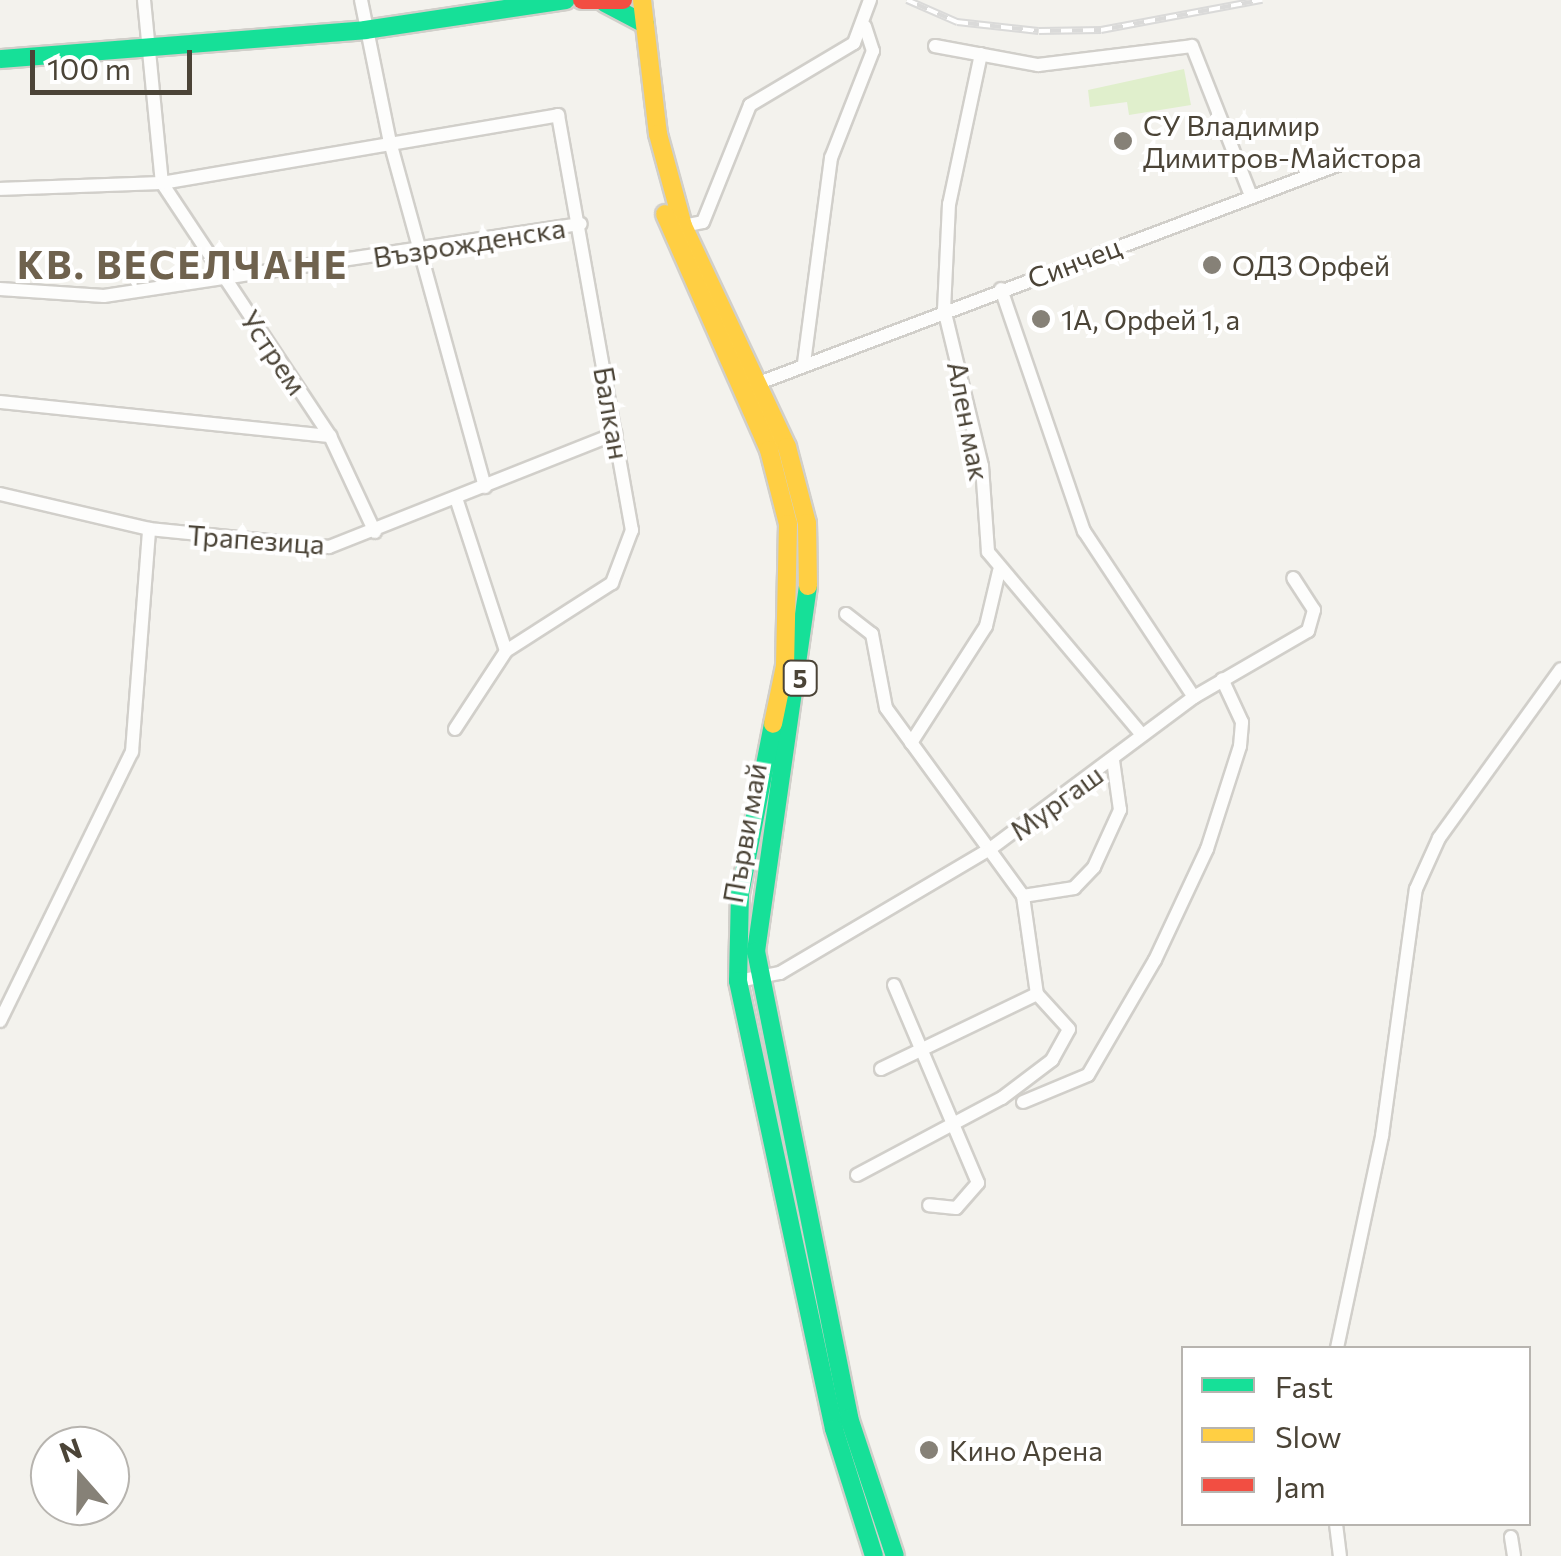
<!DOCTYPE html>
<html>
<head>
<meta charset="utf-8">
<style>
	body { margin:0 }
	#map { position:relative; width:1561px; height:1556px; overflow:hidden; background:#f3f2ed; font-family:Commissioner,sans-serif }
	div>[style] { position:absolute }
	[style*='--x'] { left:calc(var(--x)*1px); top:calc(var(--y)*1px); width:calc(var(--w)*1px); rotate:calc(var(--a)*1deg) }
	.green>* { inset:0; background:#e0efcc }
	.roads { filter:drop-shadow(2px 0 #d1cfca) drop-shadow(-2px 0 #d1cfca) drop-shadow(0 2px #d1cfca) drop-shadow(0 -2px #d1cfca) }
	.street>* { height:12px; margin:-6px; padding:0 6px; transform-origin:6px; border-radius:6px; background:#fdfdfc }
	.fast>* { height:18px; margin:-9px; padding:0 9px; transform-origin:9px; border-radius:9px; background:#16e098 }
	.slow>* { height:18px; margin:-9px; padding:0 9px; transform-origin:9px; border-radius:9px; background:#ffcf43 }
	.jam>* { height:18px; margin:-9px; padding:0 9px; transform-origin:9px; border-radius:9px; background:#f24e42 }
	.rail>* { height:8px; margin-top:-4px; transform-origin:0; background:repeating-linear-gradient(90deg,#fff 0 11px,#dadad9 0 22px); box-sizing:border-box; border-block:2px solid #dadad9 }
	.dots>* { width:28px; height:28px; translate:-50% -50%; box-sizing:border-box; border:5px solid #fff; border-radius:50% }
	span { translate:-50% -50%; white-space:nowrap; text-align:center; line-height:1.15; -webkit-text-stroke:8px #fff; paint-order:stroke }
	.shield-label span { padding:2px 8px; background:#fff; border:2px solid; border-radius:8px; -webkit-text-stroke-width:0 }
	.shield-label { font-size:25px; color:#4b4437; font-weight:700 }
	.poi-label { font-size:28px; color:#4b4437 }
	.left { translate:0 -50%; text-align:left }
	.street-label { font-size:28px; color:#4b4437 }
	.district-label { font-size:38px; color:#6f624e; font-weight:700; letter-spacing:2.5px }
	.legend { position:absolute; left:1181px; top:1346px; width:350px; height:180px; box-sizing:border-box; background:#fff; border:2px solid #b7b4af; margin:0; padding:12px 18px; list-style:none; font-size:30px; color:#4b4437 }
	.legend li { display:flex; align-items:center; gap:20px; height:50px }
	.legend b { width:50px; border:2px solid #b7b4af }
	.north { position:absolute; left:30px; top:1426px; width:100px; height:100px; box-sizing:border-box; background:#fff; border:2px solid #b7b4af; border-radius:50%; rotate:340deg; font-size:28px; font-weight:700; line-height:40px; text-align:center; color:#4b4437 }
	.north::after { content:''; display:block; margin:auto; width:35px; height:45px; background:#868177; clip-path:polygon(50% 0,100% 100%,50% 72%,0 100%) }
	.scale { position:absolute; left:30px; top:50px; width:162px; height:45px; box-sizing:border-box; border:5px solid #4b4437; border-top:0; padding-left:12px; font-size:30px; line-height:35px; white-space:nowrap; color:#4b4437; -webkit-text-stroke:8px #fff; paint-order:stroke }
</style>
</head>
<body>
<div id="map">
	<div class="green">
		<div style="clip-path:polygon(1184px 69px,1191px 105px,1129px 115px,1127px 102px,1090px 107px,1088px 90px)"></div>
	</div>
	<div class="roads">
		<div class="street">
			<div style="--x:144;--y:0;--w:184;--a:84.4"></div>
			<div style="--x:162;--y:183;--w:304;--a:56.4"></div>
			<div style="--x:330;--y:436;--w:106;--a:64.9"></div>
			<div style="--x:361;--y:0;--w:145;--a:78.5"></div>
			<div style="--x:390;--y:142;--w:358;--a:74.6"></div>
			<div style="--x:935;--y:46;--w:105;--a:10.5"></div>
			<div style="--x:1038;--y:65;--w:155;--a:-7"></div>
			<div style="--x:1192;--y:46;--w:161;--a:68.5"></div>
			<div style="--x:981;--y:54;--w:153;--a:102"></div>
			<div style="--x:949;--y:204;--w:105;--a:92.7"></div>
			<div style="--x:944;--y:309;--w:162;--a:76.4"></div>
			<div style="--x:982;--y:466;--w:86;--a:86"></div>
			<div style="--x:988;--y:552;--w:239;--a:49.9"></div>
			<div style="--x:0;--y:189;--w:162;--a:-2.1"></div>
			<div style="--x:162;--y:183;--w:402;--a:-9.7"></div>
			<div style="--x:558;--y:115;--w:422;--a:79.9"></div>
			<div style="--x:632;--y:530;--w:57;--a:110.7"></div>
			<div style="--x:612;--y:583;--w:126;--a:147.3"></div>
			<div style="--x:683;--y:226;--w:20;--a:-11"></div>
			<div style="--x:703;--y:222;--w:126;--a:-68.1"></div>
			<div style="--x:750;--y:105;--w:121;--a:-30.8"></div>
			<div style="--x:854;--y:43;--w:46;--a:-69.6"></div>
			<div style="--x:0;--y:289;--w:104;--a:3.9"></div>
			<div style="--x:104;--y:296;--w:482;--a:-8.6"></div>
			<div style="--x:1001;--y:289;--w:256;--a:71.1"></div>
			<div style="--x:1084;--y:531;--w:199;--a:56.5"></div>
			<div style="--x:804;--y:363;--w:207;--a:-82.5"></div>
			<div style="--x:831;--y:158;--w:115;--a:-68.6"></div>
			<div style="--x:873;--y:51;--w:26;--a:-108"></div>
			<div style="--x:751;--y:386;--w:635;--a:-20.66"></div>
			<div style="--x:0;--y:402;--w:332;--a:5.9"></div>
			<div style="--x:0;--y:494;--w:153;--a:13.2"></div>
			<div style="--x:149;--y:529;--w:181;--a:5.7"></div>
			<div style="--x:329;--y:547;--w:308;--a:-21.6"></div>
			<div style="--x:846;--y:614;--w:33;--a:38"></div>
			<div style="--x:872;--y:634;--w:75;--a:79.3"></div>
			<div style="--x:886;--y:708;--w:233;--a:53.9"></div>
			<div style="--x:1023;--y:896;--w:99;--a:81.9"></div>
			<div style="--x:455;--y:729;--w:93;--a:-56.8"></div>
			<div style="--x:506;--y:651;--w:161;--a:-108.1"></div>
			<div style="--x:911;--y:743;--w:139;--a:-57.3"></div>
			<div style="--x:986;--y:626;--w:57;--a:-76.7"></div>
			<div style="--x:1023;--y:896;--w:52;--a:-8.9"></div>
			<div style="--x:1074;--y:888;--w:29;--a:-46"></div>
			<div style="--x:1094;--y:867;--w:63;--a:-65.5"></div>
			<div style="--x:1120;--y:810;--w:50;--a:-98"></div>
			<div style="--x:738;--y:981;--w:43;--a:-10.8"></div>
			<div style="--x:780;--y:973;--w:244;--a:-30.6"></div>
			<div style="--x:990;--y:849;--w:254;--a:-36.7"></div>
			<div style="--x:1194;--y:697;--w:132;--a:-30.1"></div>
			<div style="--x:1308;--y:631;--w:22;--a:-74"></div>
			<div style="--x:1314;--y:610;--w:38;--a:-123"></div>
			<div style="--x:894;--y:985;--w:215;--a:67"></div>
			<div style="--x:978;--y:1183;--w:33;--a:131"></div>
			<div style="--x:956;--y:1208;--w:27;--a:-174"></div>
			<div style="--x:0;--y:1021;--w:300;--a:-63.9"></div>
			<div style="--x:132;--y:752;--w:224;--a:-85.6"></div>
			<div style="--x:881;--y:1069;--w:173;--a:-25.7"></div>
			<div style="--x:1023;--y:1102;--w:70;--a:-22.6"></div>
			<div style="--x:1088;--y:1075;--w:133;--a:-59.8"></div>
			<div style="--x:1155;--y:960;--w:123;--a:-64.9"></div>
			<div style="--x:1207;--y:849;--w:108;--a:-72.2"></div>
			<div style="--x:1240;--y:746;--w:24;--a:-85"></div>
			<div style="--x:1242;--y:722;--w:47;--a:-114.9"></div>
			<div style="--x:857;--y:1175;--w:164;--a:-28"></div>
			<div style="--x:1002;--y:1098;--w:63;--a:-37.2"></div>
			<div style="--x:1052;--y:1060;--w:35;--a:-61"></div>
			<div style="--x:1069;--y:1029;--w:47;--a:-132.4"></div>
			<div style="--x:1337;--y:1348;--w:217;--a:-78"></div>
			<div style="--x:1382;--y:1136;--w:249;--a:-82.2"></div>
			<div style="--x:1416;--y:889;--w:56;--a:-65.7"></div>
			<div style="--x:1439;--y:838;--w:208;--a:-54.2"></div>
			<div style="--x:1336;--y:1524;--w:32;--a:83"></div>
			<div style="--x:1511;--y:1537;--w:19;--a:81"></div>
		</div>
		<div class="fast">
			<div style="--x:605;--y:3;--w:45;--a:27.7"></div>
			<div style="--x:0;--y:59;--w:366;--a:-4.5"></div>
			<div style="--x:365;--y:30;--w:203;--a:-8.5"></div>
			<div style="--x:808;--y:586;--w:369;--a:98.1"></div>
			<div style="--x:756;--y:951;--w:476;--a:78.7"></div>
			<div style="--x:849;--y:1418;--w:145;--a:71.6"></div>
			<div style="--x:773;--y:724;--w:172;--a:101"></div>
			<div style="--x:740;--y:893;--w:88;--a:91.3"></div>
			<div style="--x:738;--y:981;--w:458;--a:77.9"></div>
			<div style="--x:834;--y:1429;--w:133;--a:72.5"></div>
		</div>
		<div class="slow">
			<div style="--x:642;--y:0;--w:135;--a:83.2"></div>
			<div style="--x:658;--y:134;--w:95;--a:74.8"></div>
			<div style="--x:683;--y:226;--w:244;--a:64.8"></div>
			<div style="--x:787;--y:447;--w:79;--a:75.3"></div>
			<div style="--x:807;--y:523;--w:63;--a:89.1"></div>
			<div style="--x:665;--y:214;--w:258;--a:66.2"></div>
			<div style="--x:769;--y:450;--w:76;--a:75.6"></div>
			<div style="--x:788;--y:524;--w:142;--a:91.2"></div>
			<div style="--x:785;--y:666;--w:59;--a:101.7"></div>
		</div>
		<div class="jam">
			<div style="--x:582;--y:0;--w:41;--a:0"></div>
		</div>
	</div>
	<div class="rail">
		<div style="--x:907;--y:0;--w:55;--a:23.7"></div>
		<div style="--x:957;--y:22;--w:82;--a:6.3"></div>
		<div style="--x:1039;--y:31;--w:62;--a:-0.9"></div>
		<div style="--x:1101;--y:30;--w:164;--a:-10.6"></div>
	</div>
	<div class="dots">
		<div style="left:1123px;top:141px;background:#868177"></div>
		<div style="left:1212px;top:265px;background:#868177"></div>
		<div style="left:1041px;top:319px;background:#868177"></div>
		<div style="left:929px;top:1450px;background:#868177"></div>
	</div>
	<div class="shield-label">
		<span style="left:800px;top:678px">5</span>
	</div>
	<div class="poi-label">
		<span class="left" style="left:1143px;top:141px">СУ Владимир<br>Димитров-Майстора</span>
		<span class="left" style="left:1232px;top:265px">ОДЗ Орфей</span>
		<span class="left" style="left:1061px;top:319px">1А, Орфей 1, а</span>
		<span class="left" style="left:949px;top:1450px">Кино Арена</span>
	</div>
	<div class="street-label">
		<span style="left:469px;top:242px;rotate:-9deg">Възрожденска</span>
		<span style="left:1074px;top:262px;rotate:-21deg">Синчец</span>
		<span style="left:274px;top:352px;rotate:56deg">Устрем</span>
		<span style="left:612px;top:413px;rotate:80deg">Балкан</span>
		<span style="left:969px;top:421px;rotate:79deg">Ален мак</span>
		<span style="left:256px;top:539px;rotate:4deg">Трапезица</span>
		<span style="left:1056px;top:802px;rotate:-36deg">Мургаш</span>
		<span style="left:744px;top:833px;rotate:-80deg">Първи май</span>
	</div>
	<div class="district-label">
		<span style="left:183px;top:264px">КВ. ВЕСЕЛЧАНЕ</span>
	</div>
	<ul class="legend">
	<li><b style="height:12px;background:#16e098"></b>Fast</li>
	<li><b style="height:12px;background:#ffcf43"></b>Slow</li>
	<li><b style="height:12px;background:#f24e42"></b>Jam</li>
	</ul>
	<div class="north">N</div>
	<div class="scale">100 m</div>
</div>
</body>
</html>
